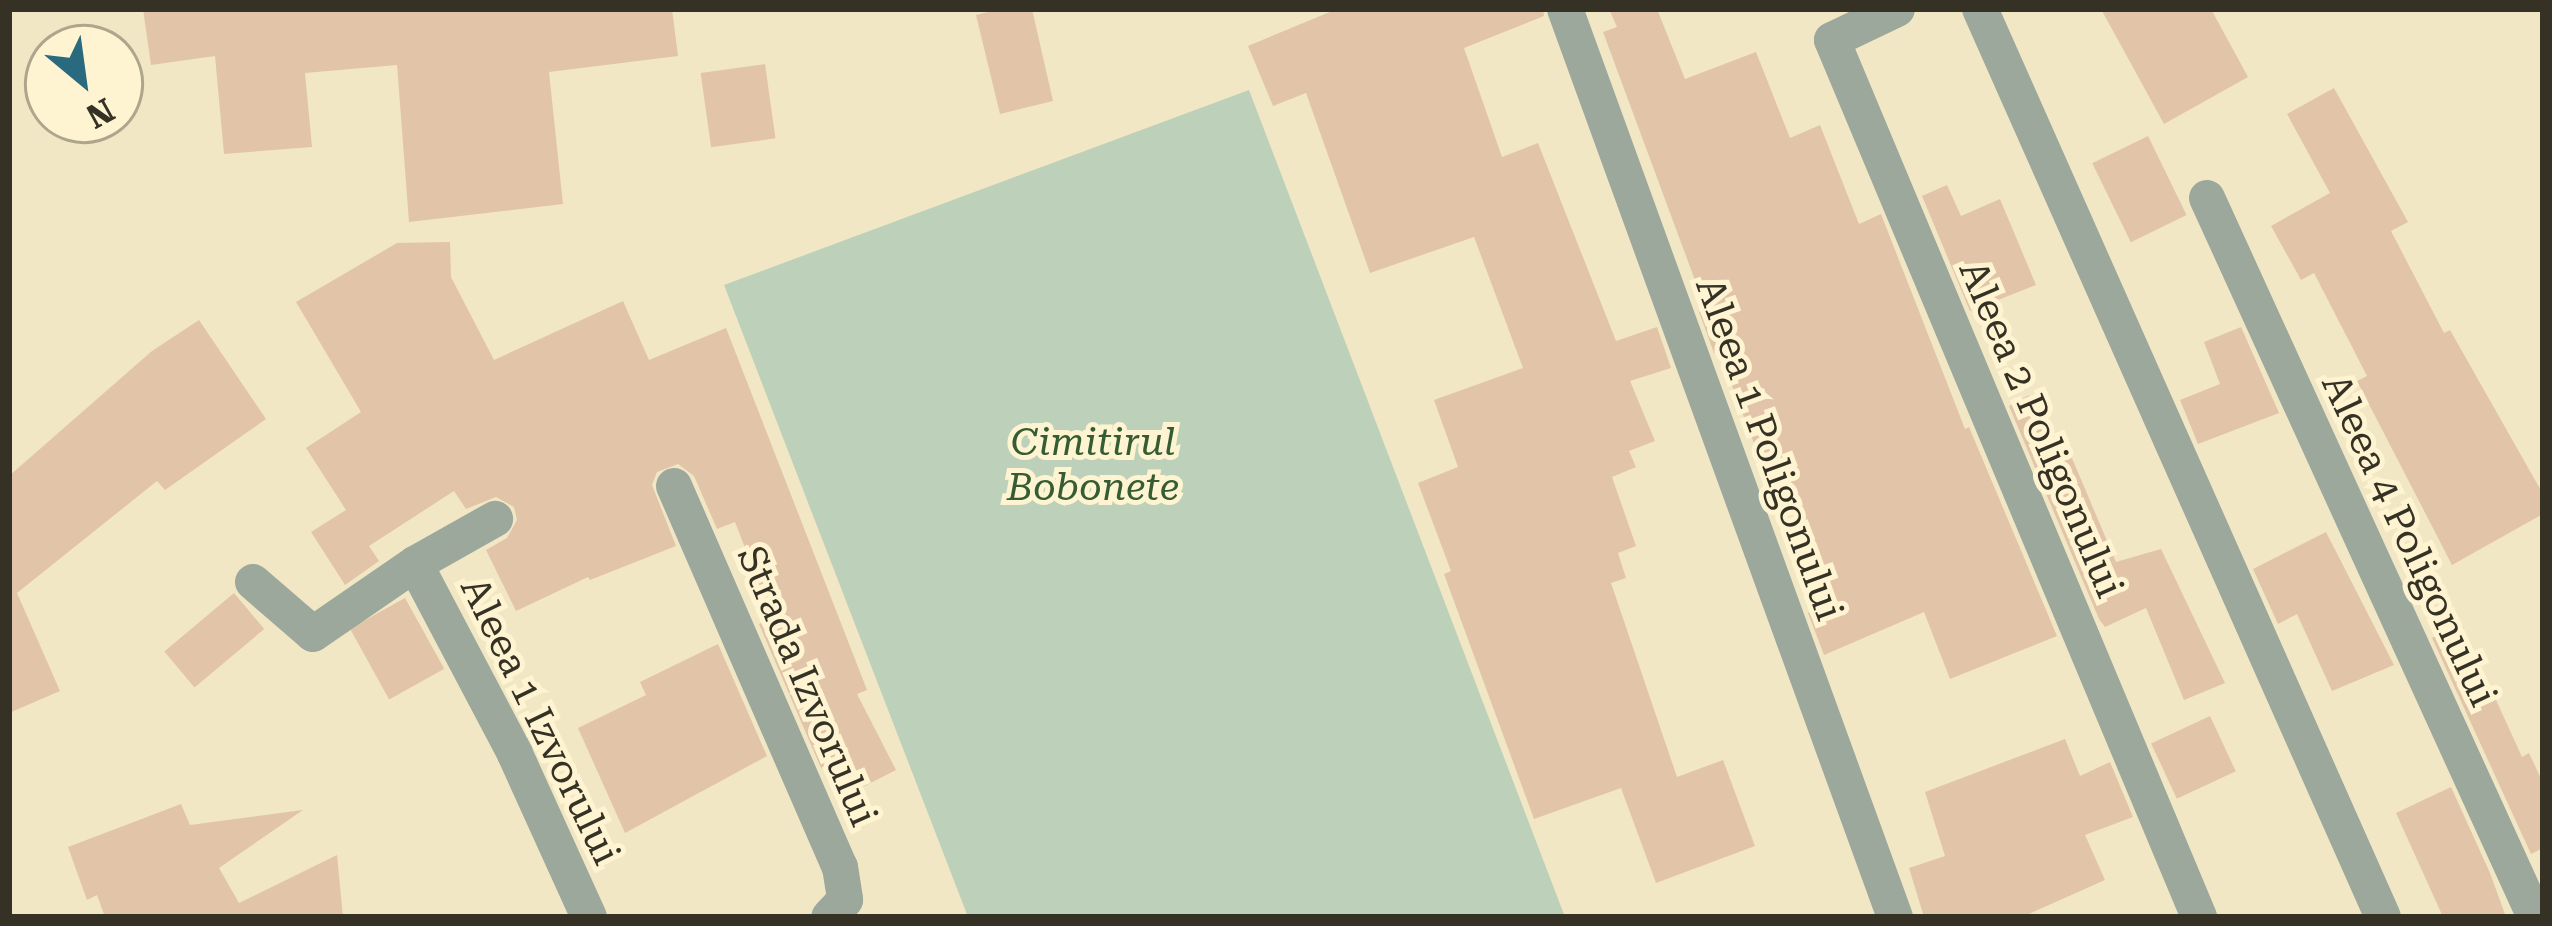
<!DOCTYPE html>
<html>
<head>
<meta charset="utf-8">
<style>
	body { margin:0 }
	#map { position:relative; width:2552px; height:926px; overflow:hidden; background:#f1e7c5; font-family:"Roboto Serif",serif }
	div>[style] { position:absolute }
	[style*='--x'] { left:calc(var(--x)*1px); top:calc(var(--y)*1px); width:calc(var(--w)*1px); rotate:calc(var(--a)*1deg) }
	.green>* { inset:0; background:#bdd1ba }
	.building>* { inset:0; background:#e2c4a9; transform-origin:0 0 }
	.street>* { height:36px; margin:-18px; padding:0 18px; transform-origin:18px; border-radius:18px; background:#9ca89c }
	span { translate:-50% -50%; white-space:nowrap; text-align:center; line-height:1.15; -webkit-text-stroke:10px #fef4d2; paint-order:stroke }
	.street-label { font-size:39px; color:#353124 }
	.park-label { font-size:39px; color:#355c32; font-style:italic }
	.frame { position:absolute; inset:0; border:12px solid #353124; pointer-events:none }
	.north { position:absolute; left:24px; top:24px; width:120px; height:120px; box-sizing:border-box; background:#fef4d2; border:3px solid #aea68c; border-radius:50%; rotate:151deg; font-size:33px; font-weight:700; line-height:48px; text-align:center; color:#353124 }
	.north::after { content:''; display:block; margin:auto; width:42px; height:54px; background:#2a6a7e; clip-path:polygon(50% 0,100% 100%,50% 72%,0 100%) }
</style>
</head>
<body>
<div id="map">
	<div class="green">
		<div style="clip-path:polygon(1249px 90px,1565px 917px,968px 917px,724px 285px)"></div>
	</div>
	<div class="building">
		<div style="clip-path:polygon(143px 9px,672px 9px,678px 56px,549px 72px,563px 204px,409px 222px,397px 65px,305px 73px,312px 147px,224px 154px,215px 56px,151px 65px)"></div>
		<div style="clip-path:polygon(1000px 9px,1032px 9px,1053px 101px,1000px 114px,976px 15px)"></div>
		<div style="clip-path:polygon(1337px 9px,1543px 9px,1544px 16px,1464px 48px,1502px 157px,1538px 143px,1616px 341px,1657px 327px,1671px 368px,1630px 381px,1655px 441px,1629px 451px,1636px 467px,1612px 477px,1636px 546px,1618px 553px,1626px 578px,1611px 583px,1677px 777px,1723px 760px,1755px 846px,1656px 883px,1621px 788px,1534px 819px,1444px 574px,1451px 571px,1418px 483px,1458px 467px,1434px 400px,1523px 368px,1474px 237px,1370px 273px,1306px 93px,1273px 106px,1248px 46px)"></div>
		<div style="clip-path:polygon(1609px 9px,1657px 9px,1685px 79px,1756px 52px,1790px 138px,1820px 125px,1859px 224px,1881px 214px,1965px 429px,1969px 427px,2057px 636px,1950px 679px,1924px 612px,1824px 655px,1808px 613px,1832px 603px,1776px 456px,1761px 462px,1719px 351px,1714px 353px,1699px 312px,1706px 310px,1603px 32px,1617px 27px)"></div>
		<div style="clip-path:polygon(2101px 9px,2211px 9px,2248px 77px,2164px 124px)"></div>
		<div style="left:765px;top:64px;width:75px;height:65px;rotate:82deg"></div>
		<div style="clip-path:polygon(2334px 88px,2408px 222px,2391px 231px,2444px 333px,2450px 330px,2543px 494px,2543px 514px,2452px 565px,2357px 381px,2367px 376px,2314px 273px,2301px 280px,2271px 226px,2330px 193px,2287px 114px)"></div>
		<div style="left:2148px;top:136px;width:88px;height:62px;rotate:64deg"></div>
		<div style="clip-path:polygon(1947px 185px,1961px 216px,2000px 199px,2036px 285px,1970px 311px,1922px 196px)"></div>
		<div style="clip-path:polygon(450px 242px,451px 277px,494px 360px,623px 301px,649px 360px,726px 328px,867px 690px,857px 694px,896px 770px,843px 797px,826px 765px,821px 768px,759px 624px,772px 618px,735px 522px,717px 529px,694px 476px,678px 464px,657px 472px,652px 485px,676px 546px,590px 580px,588px 577px,516px 611px,486px 550px,507px 538px,517px 520px,514px 507px,496px 497px,466px 509px,454px 491px,369px 546px,379px 561px,345px 585px,311px 532px,346px 510px,306px 448px,361px 412px,296px 302px,397px 243px)"></div>
		<div style="clip-path:polygon(199px 320px,266px 419px,165px 490px,157px 481px,17px 593px,60px 691px,9px 713px,9px 476px,152px 351px)"></div>
		<div style="clip-path:polygon(2241px 327px,2279px 413px,2198px 444px,2180px 400px,2220px 384px,2204px 342px)"></div>
		<div style="clip-path:polygon(2029px 395px,2055px 449px,2066px 444px,2116px 562px,2161px 549px,2225px 683px,2184px 700px,2146px 608px,2105px 627px,2099px 619px,2009px 406px)"></div>
		<div style="clip-path:polygon(2326px 532px,2394px 665px,2332px 691px,2297px 614px,2278px 624px,2253px 569px)"></div>
		<div style="left:234px;top:593px;width:47px;height:91px;rotate:50deg"></div>
		<div style="left:405px;top:598px;width:81px;height:63px;rotate:61deg"></div>
		<div style="clip-path:polygon(2461px 623px,2522px 757px,2529px 753px,2543px 783px,2543px 848px,2531px 854px,2432px 638px)"></div>
		<div style="clip-path:polygon(718px 644px,767px 756px,625px 833px,578px 728px,646px 695px,640px 682px)"></div>
		<div style="left:2210px;top:716px;width:61px;height:65px;rotate:65deg"></div>
		<div style="clip-path:polygon(2065px 739px,2080px 776px,2110px 762px,2133px 817px,2085px 835px,2105px 880px,2022px 917px,1924px 917px,1909px 868px,1945px 856px,1925px 792px)"></div>
		<div style="clip-path:polygon(2451px 787px,2490px 873px,2506px 917px,2443px 917px,2396px 813px)"></div>
		<div style="clip-path:polygon(181px 804px,190px 825px,303px 810px,219px 868px,239px 903px,337px 855px,343px 917px,105px 917px,97px 895px,87px 900px,68px 847px)"></div>
	</div>
	<div class="street">
		<div style="--x:1565;--y:9;--w:966;--a:70.03"></div>
		<div style="--x:1897;--y:9;--w:72;--a:154.5"></div>
		<div style="--x:1832;--y:40;--w:951;--a:67.29"></div>
		<div style="--x:1980;--y:9;--w:993;--a:66.07"></div>
		<div style="--x:2207;--y:198;--w:790;--a:65.48"></div>
		<div style="--x:674;--y:486;--w:416;--a:66.5"></div>
		<div style="--x:840;--y:867;--w:33;--a:81"></div>
		<div style="--x:845;--y:900;--w:23;--a:133"></div>
		<div style="--x:415;--y:564;--w:215;--a:62.2"></div>
		<div style="--x:515;--y:754;--w:179;--a:65.6"></div>
		<div style="--x:253;--y:582;--w:79;--a:40.9"></div>
		<div style="--x:313;--y:634;--w:124;--a:-34.5"></div>
		<div style="--x:415;--y:564;--w:92;--a:-29.4"></div>
	</div>
	<div class="street-label">
		<span style="left:2041px;top:429px;rotate:67deg">Aleea 2 Poligonului</span>
		<span style="left:1769px;top:449px;rotate:70deg">Aleea 1 Poligonului</span>
		<span style="left:2409px;top:540px;rotate:65deg">Aleea 4 Poligonului</span>
		<span style="left:807px;top:686px;rotate:67deg">Strada Izvorului</span>
		<span style="left:540px;top:721px;rotate:64deg">Aleea 1 Izvorului</span>
	</div>
	<div class="park-label">
		<span style="left:1093px;top:465px">Cimitirul<br>Bobonete</span>
	</div>
	<div class="frame"></div>
	<div class="north">N</div>
</div>
</body>
</html>
